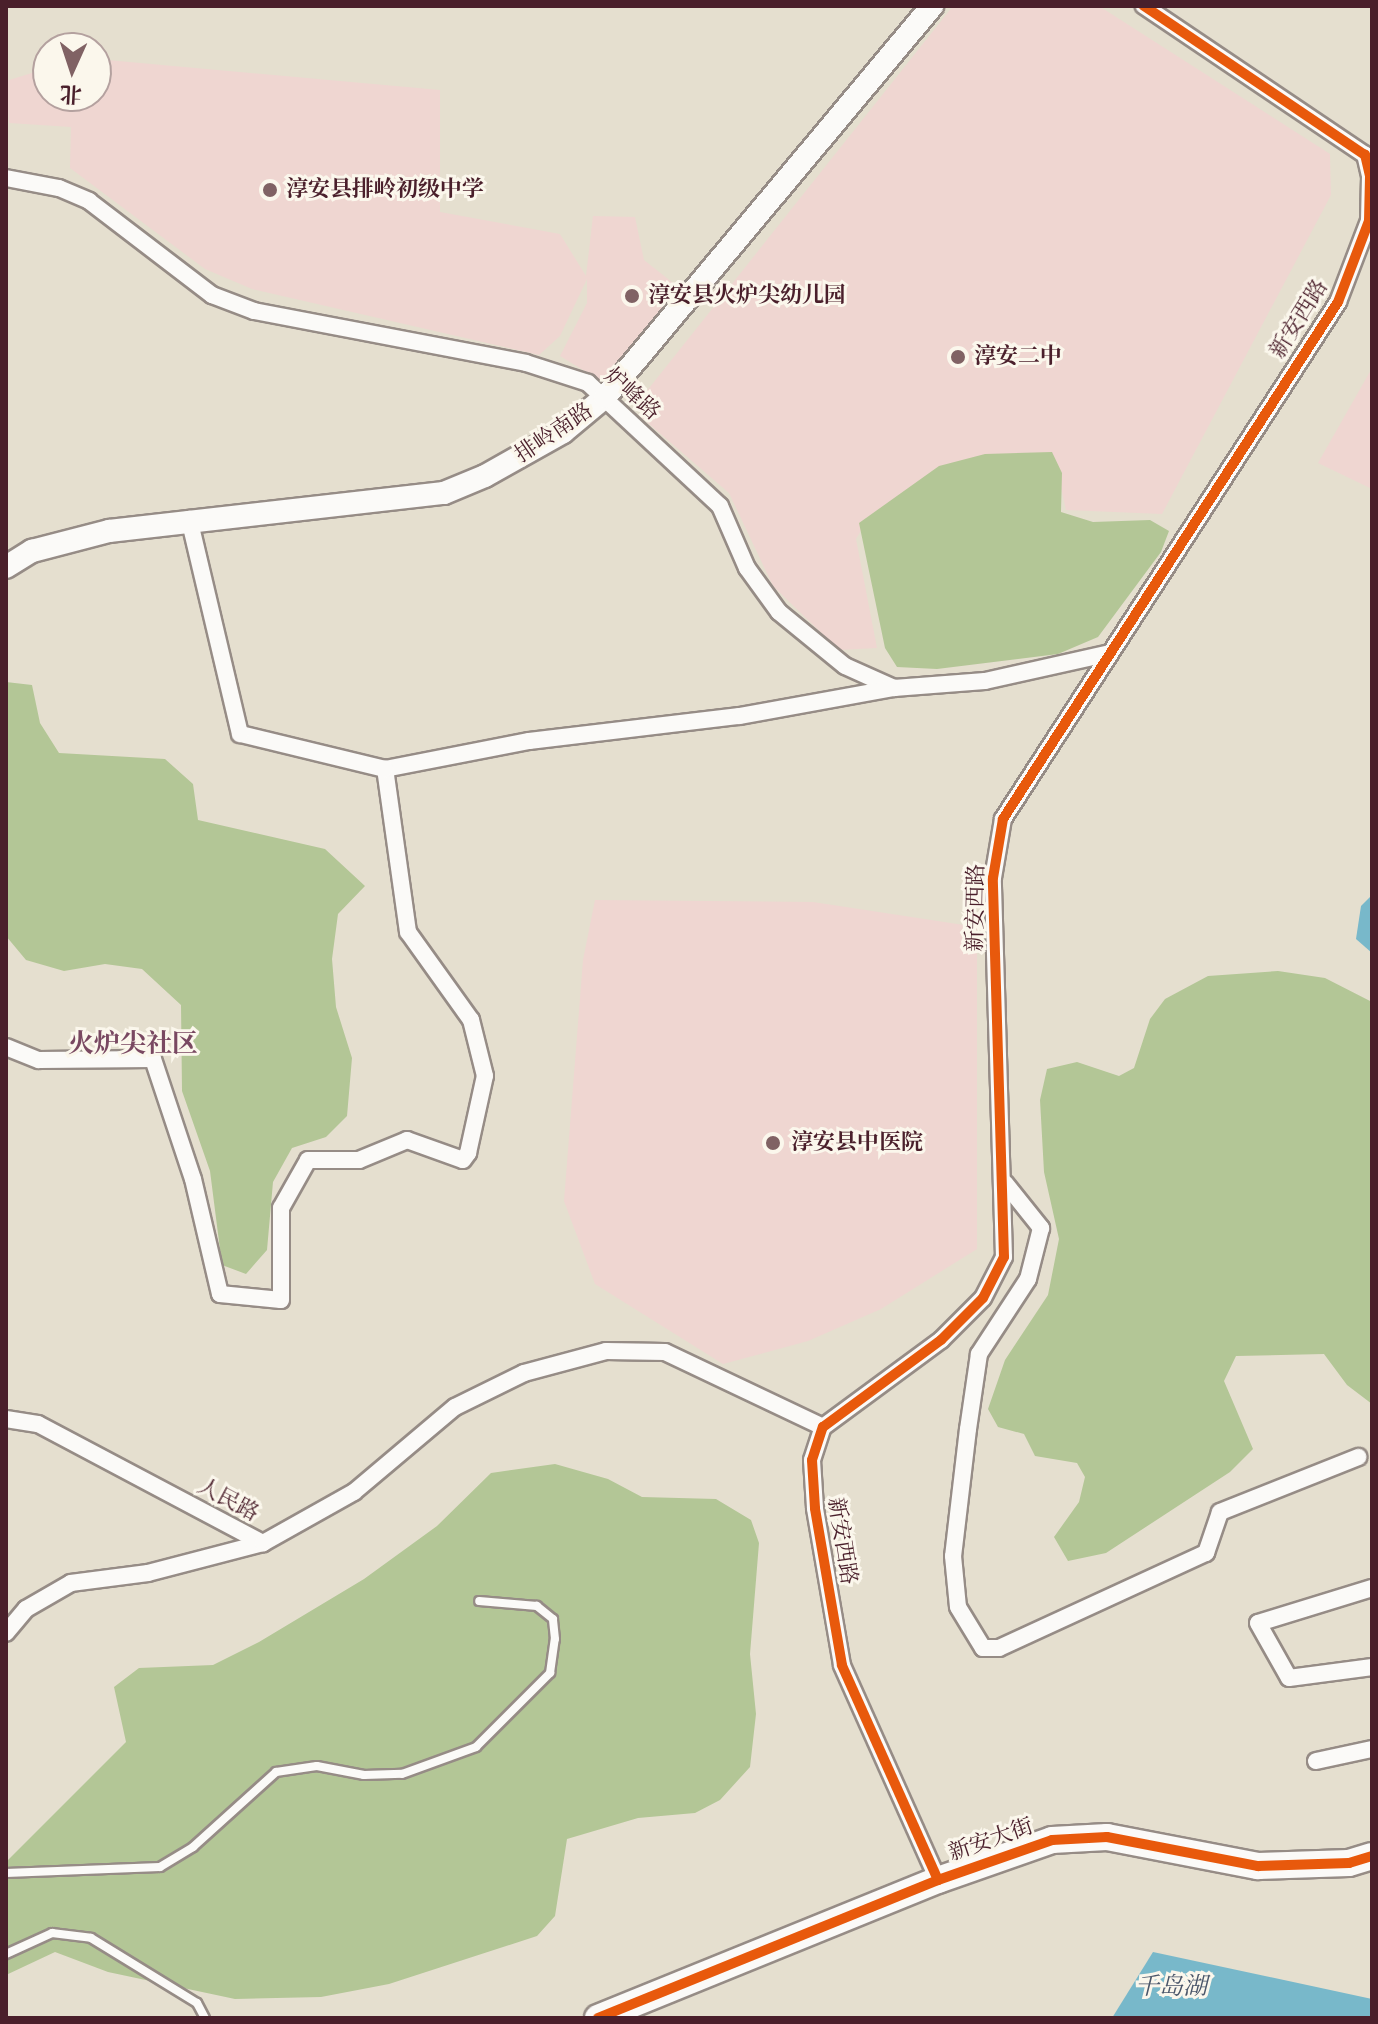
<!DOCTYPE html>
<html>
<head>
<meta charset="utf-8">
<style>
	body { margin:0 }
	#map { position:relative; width:1378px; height:2024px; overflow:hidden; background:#e5dfcf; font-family:Alegreya,"Noto Serif SC",serif }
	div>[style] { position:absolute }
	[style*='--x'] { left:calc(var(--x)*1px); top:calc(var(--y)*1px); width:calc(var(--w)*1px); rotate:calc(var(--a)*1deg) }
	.built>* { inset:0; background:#efd6d1 }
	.forest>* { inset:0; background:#b3c696 }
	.water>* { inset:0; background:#78b8ca }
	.roads { filter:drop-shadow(2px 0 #968c86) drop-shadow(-2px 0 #968c86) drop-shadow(0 2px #968c86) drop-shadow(0 -2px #968c86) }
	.lane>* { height:8px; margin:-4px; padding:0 4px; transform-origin:4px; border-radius:4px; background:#fbfaf8 }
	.street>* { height:16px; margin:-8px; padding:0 8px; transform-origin:8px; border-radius:8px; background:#fbfaf8 }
	.secondary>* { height:22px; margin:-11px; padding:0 11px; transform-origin:11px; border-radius:11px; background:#fbfaf8 }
	.primary>* { height:26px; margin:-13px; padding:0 13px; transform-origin:13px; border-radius:13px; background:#fbfaf8 }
	.cycleway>* { height:10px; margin:-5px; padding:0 5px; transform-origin:5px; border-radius:5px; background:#e8590c }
	.dots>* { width:22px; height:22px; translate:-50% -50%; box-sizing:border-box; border:4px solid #fbf7ec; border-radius:50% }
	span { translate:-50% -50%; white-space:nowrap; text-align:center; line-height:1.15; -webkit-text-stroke:6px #fbf7ec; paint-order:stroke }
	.poi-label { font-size:22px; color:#4a1f2b; font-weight:700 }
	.left { translate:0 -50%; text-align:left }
	.street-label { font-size:22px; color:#4a1f2b }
	.water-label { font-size:24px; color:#4a566a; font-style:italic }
	.quarter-label { font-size:26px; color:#794861; font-weight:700 }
	.frame { position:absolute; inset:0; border:8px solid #4a1f2b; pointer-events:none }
	.north { position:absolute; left:32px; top:32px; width:80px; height:80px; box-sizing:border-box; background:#fbf7ec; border:2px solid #b4a19f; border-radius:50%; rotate:183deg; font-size:22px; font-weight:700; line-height:32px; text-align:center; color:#4a1f2b }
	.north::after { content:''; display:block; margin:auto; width:28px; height:36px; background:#806264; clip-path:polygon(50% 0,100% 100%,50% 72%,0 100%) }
</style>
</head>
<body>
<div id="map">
	<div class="built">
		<div style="clip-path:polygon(953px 6px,1099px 6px,1330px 154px,1331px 195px,1162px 514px,1066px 510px,1058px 474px,865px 524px,856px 539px,877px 648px,839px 650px,773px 586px,729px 493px,641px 417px,638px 402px)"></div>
		<div style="clip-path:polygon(96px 59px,440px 90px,440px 212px,560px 234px,586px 276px,593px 216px,635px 217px,644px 260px,682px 290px,606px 384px,560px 356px,587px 303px,587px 279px,560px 336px,539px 355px,252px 289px,205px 269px,70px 168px,71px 127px,9px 123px,6px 81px,48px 68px,48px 96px,96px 96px)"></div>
		<div style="clip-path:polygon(1372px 368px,1372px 489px,1318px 463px)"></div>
		<div style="clip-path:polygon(595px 900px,813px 902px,977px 927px,977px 1249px,881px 1309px,808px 1341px,723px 1364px,595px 1284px,564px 1201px,583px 960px)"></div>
	</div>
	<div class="forest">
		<div style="clip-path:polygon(1052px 452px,1062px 473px,1061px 512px,1093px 522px,1150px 520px,1169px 531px,1161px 552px,1098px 637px,1058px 654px,937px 669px,897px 667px,885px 648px,859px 523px,939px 466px,985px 454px)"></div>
		<div style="clip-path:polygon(6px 682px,32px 685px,40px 723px,59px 753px,165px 759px,193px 784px,198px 820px,325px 849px,365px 886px,338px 914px,332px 959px,336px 1007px,352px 1058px,347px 1116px,326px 1137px,292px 1148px,273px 1182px,267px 1250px,246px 1274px,222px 1265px,210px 1171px,182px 1091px,181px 1005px,142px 969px,105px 964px,64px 971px,26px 960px,6px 936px)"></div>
		<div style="clip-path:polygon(1278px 971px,1325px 978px,1372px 1002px,1372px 1404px,1347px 1385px,1324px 1354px,1236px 1356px,1224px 1381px,1253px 1449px,1230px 1472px,1106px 1553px,1068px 1561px,1054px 1537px,1079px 1502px,1085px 1477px,1077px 1463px,1035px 1456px,1024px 1434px,998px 1427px,988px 1409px,1005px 1360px,1048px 1295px,1059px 1239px,1044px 1172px,1040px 1100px,1047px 1069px,1077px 1062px,1119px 1076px,1134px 1068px,1150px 1019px,1165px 999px,1208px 976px)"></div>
		<div style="clip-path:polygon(555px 1464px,608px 1479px,642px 1497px,716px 1499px,751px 1520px,759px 1543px,750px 1654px,756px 1714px,750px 1767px,720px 1800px,695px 1813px,638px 1818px,567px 1839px,555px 1916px,537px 1936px,389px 1984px,321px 1997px,235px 1999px,108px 1972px,55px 1952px,6px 1975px,6px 1862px,126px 1742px,114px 1687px,139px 1668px,213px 1665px,259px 1642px,364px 1579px,437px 1526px,491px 1473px)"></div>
	</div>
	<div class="water">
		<div style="clip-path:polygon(1372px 895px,1372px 953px,1356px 939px,1361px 906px)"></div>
		<div style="clip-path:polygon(1153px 1952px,1372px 1999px,1372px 2018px,1112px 2018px)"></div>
	</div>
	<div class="roads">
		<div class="lane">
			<div style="--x:6;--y:1873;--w:154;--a:-2.2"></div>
			<div style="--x:160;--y:1867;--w:39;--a:-31"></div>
			<div style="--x:193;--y:1847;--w:112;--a:-42.1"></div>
			<div style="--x:276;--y:1772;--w:41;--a:-8.3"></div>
			<div style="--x:317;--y:1766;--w:48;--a:10.8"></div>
			<div style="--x:364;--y:1775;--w:38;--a:-2"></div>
			<div style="--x:402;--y:1774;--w:79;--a:-20"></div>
			<div style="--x:476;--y:1747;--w:105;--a:-45"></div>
			<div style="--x:550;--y:1673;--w:34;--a:-82"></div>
			<div style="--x:555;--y:1639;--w:20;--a:-96"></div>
			<div style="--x:553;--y:1619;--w:21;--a:-141"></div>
			<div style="--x:537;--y:1606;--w:58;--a:-175.1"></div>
			<div style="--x:6;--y:1954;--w:51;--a:-24.5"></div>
			<div style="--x:52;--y:1933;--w:39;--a:7"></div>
			<div style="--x:91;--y:1938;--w:124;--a:31.5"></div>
			<div style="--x:197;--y:2003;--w:17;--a:62"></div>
		</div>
		<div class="street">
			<div style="--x:6;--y:178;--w:54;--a:10.7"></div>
			<div style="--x:59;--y:188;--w:33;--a:23"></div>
			<div style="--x:89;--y:201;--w:155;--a:37.4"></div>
			<div style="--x:212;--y:295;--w:45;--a:20.9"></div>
			<div style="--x:254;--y:311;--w:277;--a:10.8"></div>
			<div style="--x:526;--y:363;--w:65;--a:17.9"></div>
			<div style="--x:588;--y:383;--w:180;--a:43"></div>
			<div style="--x:720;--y:506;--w:68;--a:66.5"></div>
			<div style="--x:747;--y:568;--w:54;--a:54"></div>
			<div style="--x:779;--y:612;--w:85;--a:39.3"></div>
			<div style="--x:845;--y:666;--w:54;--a:24.2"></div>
			<div style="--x:894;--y:688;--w:91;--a:-4.4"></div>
			<div style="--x:985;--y:681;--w:128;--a:-12.6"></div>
			<div style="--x:385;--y:769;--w:147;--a:-11"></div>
			<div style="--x:529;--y:741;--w:212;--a:-6.8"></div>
			<div style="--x:740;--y:716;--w:157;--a:-10.3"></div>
			<div style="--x:6;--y:1047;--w:35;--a:22"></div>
			<div style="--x:39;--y:1060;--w:114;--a:-0.5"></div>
			<div style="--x:153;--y:1059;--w:126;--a:71.6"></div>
			<div style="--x:193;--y:1179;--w:118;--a:76.8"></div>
			<div style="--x:220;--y:1294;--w:61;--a:5.6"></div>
			<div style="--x:281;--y:1300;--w:92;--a:-90"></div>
			<div style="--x:281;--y:1208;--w:55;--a:-60.6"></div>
			<div style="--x:308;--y:1160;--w:51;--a:0"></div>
			<div style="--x:359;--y:1160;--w:52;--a:-22.6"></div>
			<div style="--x:407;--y:1140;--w:59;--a:19.7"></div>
			<div style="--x:463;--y:1160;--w:9;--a:-54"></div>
			<div style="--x:468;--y:1153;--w:79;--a:-77.6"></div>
			<div style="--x:485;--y:1076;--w:58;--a:-104"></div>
			<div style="--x:471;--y:1020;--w:108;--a:-125.6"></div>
			<div style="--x:408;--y:932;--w:165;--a:-98"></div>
			<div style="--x:385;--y:769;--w:149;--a:-166.4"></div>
			<div style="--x:240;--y:734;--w:221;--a:-103.3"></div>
			<div style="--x:1005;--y:1183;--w:58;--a:51.3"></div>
			<div style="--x:1041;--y:1228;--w:53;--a:104.3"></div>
			<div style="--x:1028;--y:1279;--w:90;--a:123.2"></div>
			<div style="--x:979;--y:1354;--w:76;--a:98.3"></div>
			<div style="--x:968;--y:1429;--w:128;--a:96.7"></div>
			<div style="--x:953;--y:1556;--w:51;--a:84.4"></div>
			<div style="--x:958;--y:1607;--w:48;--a:58.6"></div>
			<div style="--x:983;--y:1648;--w:16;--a:0"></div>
			<div style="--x:999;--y:1648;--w:228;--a:-24.7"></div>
			<div style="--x:1206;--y:1553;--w:43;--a:-71.1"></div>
			<div style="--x:1220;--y:1512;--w:149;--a:-21.7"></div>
			<div style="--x:6;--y:1419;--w:32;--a:9"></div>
			<div style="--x:38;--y:1424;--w:255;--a:27.9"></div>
			<div style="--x:263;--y:1543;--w:119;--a:165.4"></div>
			<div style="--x:148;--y:1573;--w:78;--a:172.6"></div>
			<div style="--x:71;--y:1583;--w:52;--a:150"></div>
			<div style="--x:26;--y:1609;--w:31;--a:130"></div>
			<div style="--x:263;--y:1543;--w:104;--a:-29.3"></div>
			<div style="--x:354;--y:1492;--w:132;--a:-40.1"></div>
			<div style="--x:455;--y:1407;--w:77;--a:-26.2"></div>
			<div style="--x:524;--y:1373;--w:85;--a:-15"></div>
			<div style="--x:606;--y:1351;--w:59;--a:1"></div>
			<div style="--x:665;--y:1352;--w:175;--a:25.4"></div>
			<div style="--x:1372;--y:1588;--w:119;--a:162.9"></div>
			<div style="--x:1258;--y:1623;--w:63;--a:60.6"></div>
			<div style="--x:1289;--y:1678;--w:84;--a:-7.5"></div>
			<div style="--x:1316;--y:1761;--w:57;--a:-12.1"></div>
			<div style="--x:938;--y:1880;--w:235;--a:-114.1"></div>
			<div style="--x:842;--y:1665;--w:159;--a:-99.8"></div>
			<div style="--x:815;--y:1508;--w:48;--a:-93.6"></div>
			<div style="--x:812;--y:1460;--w:35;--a:-72"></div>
			<div style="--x:823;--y:1427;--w:147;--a:-36.4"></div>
			<div style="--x:941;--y:1340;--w:59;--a:-45"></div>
			<div style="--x:983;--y:1298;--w:46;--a:-62.9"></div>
			<div style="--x:1004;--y:1257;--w:379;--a:-91.7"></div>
			<div style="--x:993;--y:878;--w:60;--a:-80.4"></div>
			<div style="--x:1003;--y:819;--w:616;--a:-57.06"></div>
			<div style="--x:1338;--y:302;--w:87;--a:-69.1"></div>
			<div style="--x:1369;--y:221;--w:45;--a:-88.7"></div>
			<div style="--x:1370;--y:176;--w:22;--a:-103"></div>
			<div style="--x:1365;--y:155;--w:267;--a:-146"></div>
		</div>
		<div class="secondary">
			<div style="--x:6;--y:567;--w:31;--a:-32"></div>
			<div style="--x:32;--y:551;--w:80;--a:-14.6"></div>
			<div style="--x:109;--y:531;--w:337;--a:-6.5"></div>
			<div style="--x:444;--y:493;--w:44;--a:-22.5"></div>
			<div style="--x:485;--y:476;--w:90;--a:-29.4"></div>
			<div style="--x:563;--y:432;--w:55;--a:-39.8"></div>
			<div style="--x:605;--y:397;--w:510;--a:-50.09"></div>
		</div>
		<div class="primary">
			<div style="--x:598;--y:2018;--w:367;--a:-22.1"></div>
			<div style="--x:938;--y:1880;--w:121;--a:-19.3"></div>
			<div style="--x:1052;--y:1840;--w:55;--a:-3.1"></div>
			<div style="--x:1107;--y:1837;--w:154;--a:10.9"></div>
			<div style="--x:1258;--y:1866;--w:91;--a:-1.9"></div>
			<div style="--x:1349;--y:1863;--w:24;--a:-17"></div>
		</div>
	</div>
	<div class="cycleway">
		<div style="--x:938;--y:1880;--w:235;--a:-114.1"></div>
		<div style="--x:842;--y:1665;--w:159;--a:-99.8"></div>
		<div style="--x:815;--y:1508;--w:48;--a:-93.6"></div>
		<div style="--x:812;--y:1460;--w:35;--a:-72"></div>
		<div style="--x:823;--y:1427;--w:147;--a:-36.4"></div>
		<div style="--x:941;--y:1340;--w:59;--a:-45"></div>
		<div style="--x:983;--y:1298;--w:46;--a:-62.9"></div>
		<div style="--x:1004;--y:1257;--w:379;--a:-91.7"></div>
		<div style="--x:993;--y:878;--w:60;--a:-80.4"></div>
		<div style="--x:1003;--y:819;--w:616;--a:-57.06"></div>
		<div style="--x:1338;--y:302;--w:87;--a:-69.1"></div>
		<div style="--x:1369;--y:221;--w:45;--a:-88.7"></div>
		<div style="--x:1370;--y:176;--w:22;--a:-103"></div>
		<div style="--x:1365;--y:155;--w:267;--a:-146"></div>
		<div style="--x:598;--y:2018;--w:367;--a:-22.1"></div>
		<div style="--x:938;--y:1880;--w:121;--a:-19.3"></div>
		<div style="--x:1052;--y:1840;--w:55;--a:-3.1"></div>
		<div style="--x:1107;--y:1837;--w:154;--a:10.9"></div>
		<div style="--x:1258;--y:1866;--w:91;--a:-1.9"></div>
		<div style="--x:1349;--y:1863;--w:24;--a:-17"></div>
	</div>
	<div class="dots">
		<div style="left:270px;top:190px;background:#806264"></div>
		<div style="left:632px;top:296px;background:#806264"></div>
		<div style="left:958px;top:357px;background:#806264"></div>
		<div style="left:773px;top:1143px;background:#806264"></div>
	</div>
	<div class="poi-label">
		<span class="left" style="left:286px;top:190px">淳安县排岭初级中学</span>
		<span class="left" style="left:648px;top:296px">淳安县火炉尖幼儿园</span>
		<span class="left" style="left:974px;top:357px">淳安二中</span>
		<span class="left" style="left:791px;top:1143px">淳安县中医院</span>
	</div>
	<div class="street-label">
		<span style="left:1299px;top:319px;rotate:-58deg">新安西路</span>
		<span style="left:632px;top:394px;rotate:42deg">炉峰路</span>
		<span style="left:554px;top:433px;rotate:-34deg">排岭南路</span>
		<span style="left:976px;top:908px;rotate:-89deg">新安西路</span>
		<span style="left:228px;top:1500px;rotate:28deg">人民路</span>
		<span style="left:842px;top:1541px;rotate:81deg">新安西路</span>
		<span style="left:991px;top:1840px;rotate:-19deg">新安大街</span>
	</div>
	<div class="water-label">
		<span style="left:1171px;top:1987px">千岛湖</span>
	</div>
	<div class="quarter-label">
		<span style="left:133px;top:1044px">火炉尖社区</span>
	</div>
	<div class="frame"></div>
	<div class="north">北</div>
</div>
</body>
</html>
